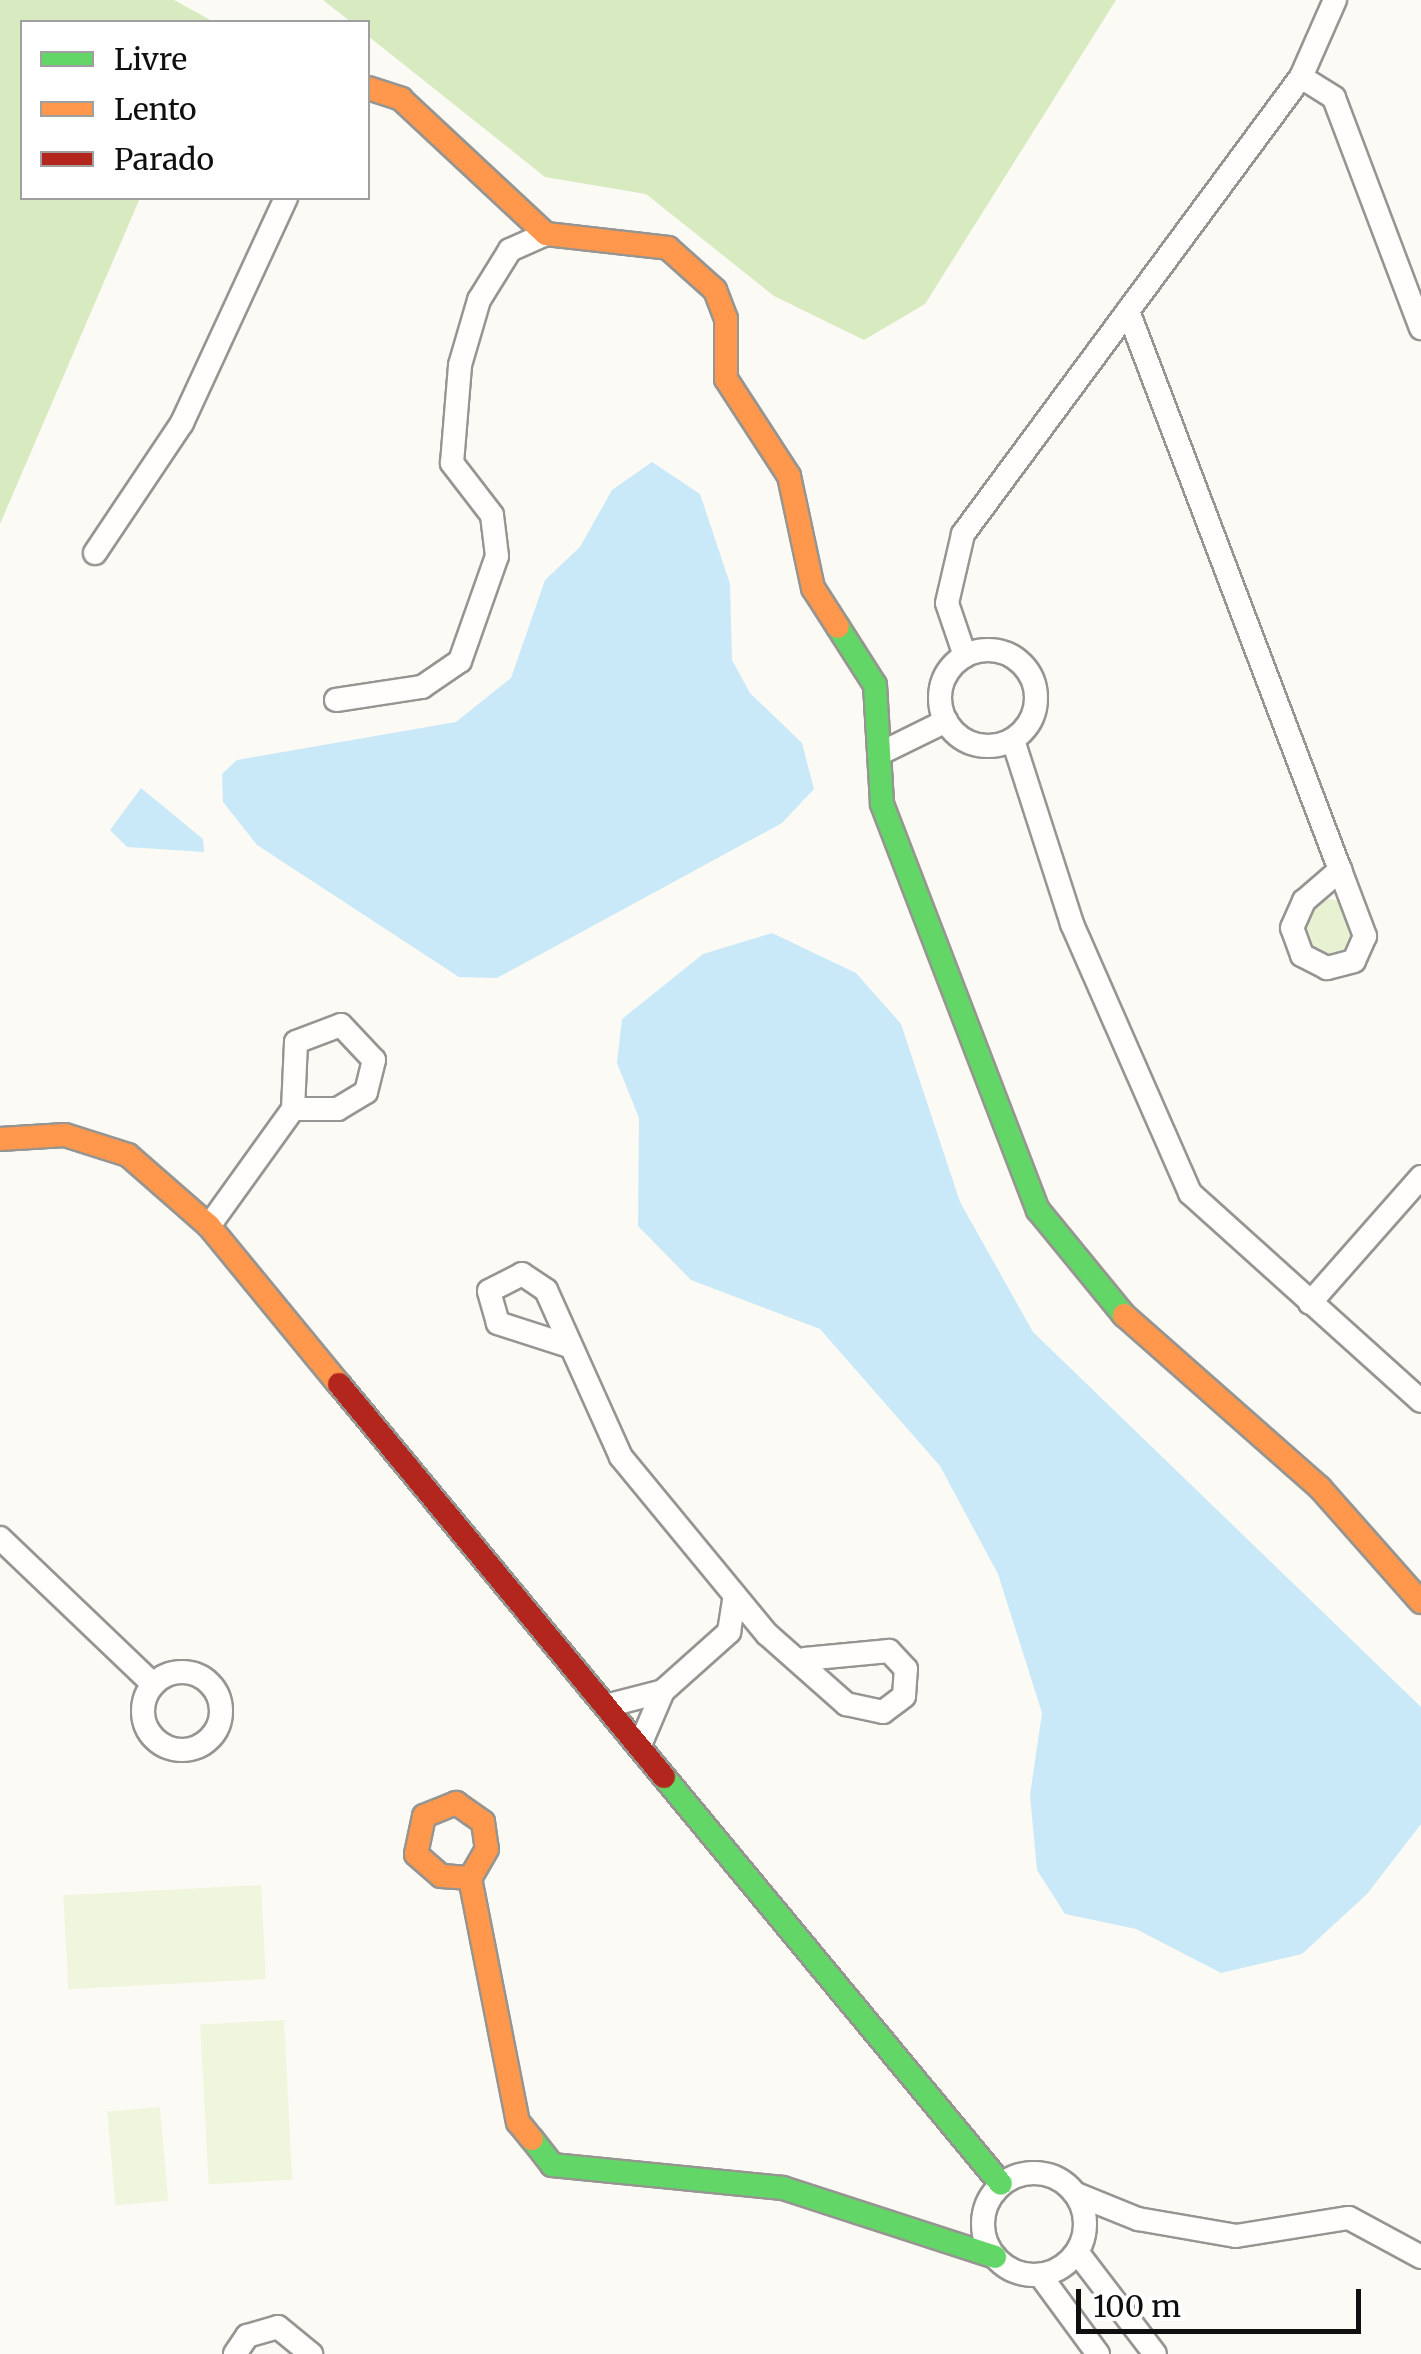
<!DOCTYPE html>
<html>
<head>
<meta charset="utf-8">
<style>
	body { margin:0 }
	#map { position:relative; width:1421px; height:2354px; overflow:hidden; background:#fcfaf4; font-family:Merriweather,serif }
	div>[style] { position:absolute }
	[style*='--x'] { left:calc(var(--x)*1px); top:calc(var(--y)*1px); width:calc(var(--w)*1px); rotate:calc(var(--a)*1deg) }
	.green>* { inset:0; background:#e7f2d3 }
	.round { border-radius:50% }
	.forest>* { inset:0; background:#d7eac0 }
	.pitch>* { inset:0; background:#f0f6dd; transform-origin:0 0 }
	.water>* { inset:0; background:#c9e9f8 }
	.roads { filter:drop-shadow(2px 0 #969592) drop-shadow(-2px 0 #969592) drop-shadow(0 2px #969592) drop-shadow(0 -2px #969592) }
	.street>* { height:22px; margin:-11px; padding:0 11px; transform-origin:11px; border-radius:11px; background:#fffefd }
	.street>.ring { margin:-11px; padding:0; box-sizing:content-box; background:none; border:22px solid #fffefd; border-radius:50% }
	.fast>* { height:22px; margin:-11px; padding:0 11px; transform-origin:11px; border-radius:11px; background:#63d668 }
	.slow>* { height:22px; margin:-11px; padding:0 11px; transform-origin:11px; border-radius:11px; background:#ff974d }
	.jam>* { height:22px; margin:-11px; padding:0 11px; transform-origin:11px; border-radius:11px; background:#b3261e }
	span { translate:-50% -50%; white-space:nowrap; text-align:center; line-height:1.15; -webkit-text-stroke:10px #fff; paint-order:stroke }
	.legend { position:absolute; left:20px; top:20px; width:350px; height:180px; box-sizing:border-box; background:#fff; border:2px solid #9f9f9f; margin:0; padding:12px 18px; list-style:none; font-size:30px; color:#0f0f0f }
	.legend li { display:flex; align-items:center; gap:20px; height:50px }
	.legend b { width:50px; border:2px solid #9f9f9f }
	.scale { position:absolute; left:1076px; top:2289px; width:285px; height:45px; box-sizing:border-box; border:5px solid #0f0f0f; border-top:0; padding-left:12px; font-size:30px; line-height:35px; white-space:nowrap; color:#0f0f0f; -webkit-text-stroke:8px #fff; paint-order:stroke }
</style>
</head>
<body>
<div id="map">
	<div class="green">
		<div class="round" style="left:1300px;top:899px;width:56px;height:56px"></div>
	</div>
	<div class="forest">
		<div style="clip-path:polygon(0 0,174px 0,214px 22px,22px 22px,22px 198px,140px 198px,0 524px)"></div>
		<div style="clip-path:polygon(323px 0,1116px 0,925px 304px,864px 340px,774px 296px,646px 194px,545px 177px,368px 36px,368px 22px,351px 22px)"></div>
	</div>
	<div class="pitch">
		<div style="left:261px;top:1885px;width:94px;height:198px;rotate:87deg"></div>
		<div style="left:284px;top:2020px;width:160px;height:84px;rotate:87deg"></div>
		<div style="left:160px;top:2107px;width:94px;height:53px;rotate:85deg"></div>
	</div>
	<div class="water">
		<div style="clip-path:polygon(652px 462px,700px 494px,730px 584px,732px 660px,750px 693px,802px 743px,814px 789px,782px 823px,497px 978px,459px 977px,257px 845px,223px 802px,222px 774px,237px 760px,456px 722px,511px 678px,545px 580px,580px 547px,612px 490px)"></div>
		<div style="clip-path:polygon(141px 788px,203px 839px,204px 852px,127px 847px,110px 830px)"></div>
		<div style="clip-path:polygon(772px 933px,856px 973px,901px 1024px,960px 1202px,1033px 1332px,1421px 1707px,1421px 1824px,1367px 1894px,1302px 1954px,1221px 1973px,1136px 1929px,1065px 1914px,1037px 1870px,1030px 1795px,1042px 1713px,998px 1574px,940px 1466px,820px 1329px,691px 1280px,638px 1226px,639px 1118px,617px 1063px,622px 1019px,703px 954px)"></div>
	</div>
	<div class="roads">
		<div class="street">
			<div style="--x:1301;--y:77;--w:39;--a:32"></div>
			<div style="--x:1334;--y:98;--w:246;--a:69.3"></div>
			<div style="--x:1128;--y:311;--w:598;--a:69.23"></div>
			<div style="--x:95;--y:553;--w:156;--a:-56.2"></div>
			<div style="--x:182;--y:423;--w:248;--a:-65.2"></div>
			<div class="ring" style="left:940px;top:650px;width:74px;height:74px"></div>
			<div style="--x:965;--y:656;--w:56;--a:-108.8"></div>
			<div style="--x:947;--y:603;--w:71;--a:-76.9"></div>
			<div style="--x:963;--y:534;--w:568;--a:-53.51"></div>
			<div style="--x:1301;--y:77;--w:84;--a:-66.2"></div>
			<div style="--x:336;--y:700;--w:87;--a:-8.6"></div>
			<div style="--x:422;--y:687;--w:46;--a:-34.4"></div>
			<div style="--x:460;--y:661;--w:111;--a:-70.6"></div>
			<div style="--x:497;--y:556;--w:41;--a:-97"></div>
			<div style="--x:492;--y:515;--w:66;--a:-127.6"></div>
			<div style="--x:452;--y:463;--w:98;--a:-85.3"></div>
			<div style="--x:460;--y:365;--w:68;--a:-73.7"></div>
			<div style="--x:479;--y:300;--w:59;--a:-58.2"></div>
			<div style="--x:510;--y:250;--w:39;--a:-24"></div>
			<div style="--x:1013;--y:740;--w:193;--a:72.2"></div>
			<div style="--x:1072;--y:924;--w:294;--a:66.3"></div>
			<div style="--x:1190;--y:1193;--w:311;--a:42"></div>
			<div style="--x:879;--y:754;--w:75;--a:-26.2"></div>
			<div style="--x:1340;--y:870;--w:71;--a:69.3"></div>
			<div style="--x:1365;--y:936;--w:27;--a:114"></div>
			<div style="--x:1354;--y:961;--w:28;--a:165"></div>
			<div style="--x:1327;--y:968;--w:28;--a:-153"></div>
			<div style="--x:1302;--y:955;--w:29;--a:-110"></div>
			<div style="--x:1292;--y:928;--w:30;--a:-66"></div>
			<div style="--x:1304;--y:901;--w:48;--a:-40.7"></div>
			<div style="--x:341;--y:1025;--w:48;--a:46.7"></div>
			<div style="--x:374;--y:1060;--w:33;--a:104"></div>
			<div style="--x:366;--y:1092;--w:33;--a:149"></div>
			<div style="--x:338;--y:1109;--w:45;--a:180"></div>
			<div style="--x:293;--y:1109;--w:67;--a:-87.4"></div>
			<div style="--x:296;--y:1042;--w:48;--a:-20.7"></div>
			<div style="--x:209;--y:1226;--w:144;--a:-54.3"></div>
			<div style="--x:1310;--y:1303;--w:168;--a:-48.6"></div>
			<div style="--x:569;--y:1346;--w:75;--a:-162.1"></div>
			<div style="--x:498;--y:1323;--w:33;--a:-106"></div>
			<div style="--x:489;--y:1291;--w:37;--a:-27"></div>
			<div style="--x:522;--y:1274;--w:29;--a:34"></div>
			<div style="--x:546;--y:1290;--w:183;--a:65.8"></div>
			<div style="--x:621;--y:1457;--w:229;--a:50.5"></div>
			<div style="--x:767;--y:1634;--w:106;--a:41.5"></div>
			<div style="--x:846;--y:1704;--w:38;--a:12"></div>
			<div style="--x:883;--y:1712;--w:26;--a:-37"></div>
			<div style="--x:904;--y:1696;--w:27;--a:-86"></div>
			<div style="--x:906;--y:1669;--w:25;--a:-133"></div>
			<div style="--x:889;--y:1651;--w:85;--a:174.6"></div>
			<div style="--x:0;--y:1538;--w:211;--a:43.7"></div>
			<div class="ring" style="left:143px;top:1672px;width:56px;height:56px"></div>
			<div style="--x:606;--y:1706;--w:59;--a:-14.7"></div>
			<div style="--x:640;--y:1745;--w:59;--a:-66.9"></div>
			<div style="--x:663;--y:1691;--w:89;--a:-41.8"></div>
			<div style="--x:729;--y:1632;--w:37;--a:-81"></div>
			<div class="ring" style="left:983px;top:2173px;width:80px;height:80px"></div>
			<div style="--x:1076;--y:2194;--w:67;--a:22"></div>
			<div style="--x:1138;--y:2219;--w:99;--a:9.8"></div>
			<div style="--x:1236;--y:2236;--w:114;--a:-9.1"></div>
			<div style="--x:1349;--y:2218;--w:82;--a:28.4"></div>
			<div style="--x:1077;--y:2252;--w:128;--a:52.6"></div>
			<div style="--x:1040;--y:2275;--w:98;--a:53.7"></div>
			<div style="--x:235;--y:2354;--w:22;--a:-56"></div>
			<div style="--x:247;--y:2336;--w:32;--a:-16"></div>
			<div style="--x:278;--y:2327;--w:43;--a:39.3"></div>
		</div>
		<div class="fast">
			<div style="--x:838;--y:627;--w:69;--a:57.5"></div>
			<div style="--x:875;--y:685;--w:119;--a:86.6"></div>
			<div style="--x:882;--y:804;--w:435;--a:69"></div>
			<div style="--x:1038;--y:1210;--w:136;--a:50.7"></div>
			<div style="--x:664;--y:1777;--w:528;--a:50.37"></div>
			<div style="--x:532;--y:2139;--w:33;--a:52"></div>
			<div style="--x:552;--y:2165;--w:232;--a:5.7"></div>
			<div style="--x:783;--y:2188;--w:223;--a:18"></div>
		</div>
		<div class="slow">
			<div style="--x:368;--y:88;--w:35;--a:18"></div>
			<div style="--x:401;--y:99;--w:198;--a:43"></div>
			<div style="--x:546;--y:234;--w:123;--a:6.5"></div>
			<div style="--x:668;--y:248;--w:63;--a:41.8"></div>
			<div style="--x:715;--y:290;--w:31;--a:69"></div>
			<div style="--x:726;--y:319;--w:60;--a:90"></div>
			<div style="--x:726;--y:379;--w:116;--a:57"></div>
			<div style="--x:789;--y:476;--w:115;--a:77.9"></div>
			<div style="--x:813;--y:588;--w:46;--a:57.3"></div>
			<div style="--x:0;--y:1139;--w:65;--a:-3.5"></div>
			<div style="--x:65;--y:1135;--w:66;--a:17.6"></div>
			<div style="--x:128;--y:1155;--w:108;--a:41.2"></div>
			<div style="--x:209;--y:1226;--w:205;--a:50.6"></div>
			<div style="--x:1124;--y:1315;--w:261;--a:41.4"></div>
			<div style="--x:1320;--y:1488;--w:152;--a:48.5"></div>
			<div style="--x:470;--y:1878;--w:29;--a:-176"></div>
			<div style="--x:441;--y:1876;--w:33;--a:-139"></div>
			<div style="--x:416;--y:1854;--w:39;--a:-78"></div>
			<div style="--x:424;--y:1816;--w:35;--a:-22"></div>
			<div style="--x:456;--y:1803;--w:33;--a:35"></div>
			<div style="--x:483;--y:1822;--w:27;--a:82"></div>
			<div style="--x:487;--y:1849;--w:34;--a:120"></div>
			<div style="--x:470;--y:1878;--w:249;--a:78.9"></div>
			<div style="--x:518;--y:2122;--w:22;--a:51"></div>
		</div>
		<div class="jam">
			<div style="--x:339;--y:1384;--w:510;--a:50.41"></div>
		</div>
	</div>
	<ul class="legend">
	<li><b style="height:12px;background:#63d668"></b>Livre</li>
	<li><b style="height:12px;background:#ff974d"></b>Lento</li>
	<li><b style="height:12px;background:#b3261e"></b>Parado</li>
	</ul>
	<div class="scale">100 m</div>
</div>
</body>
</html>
